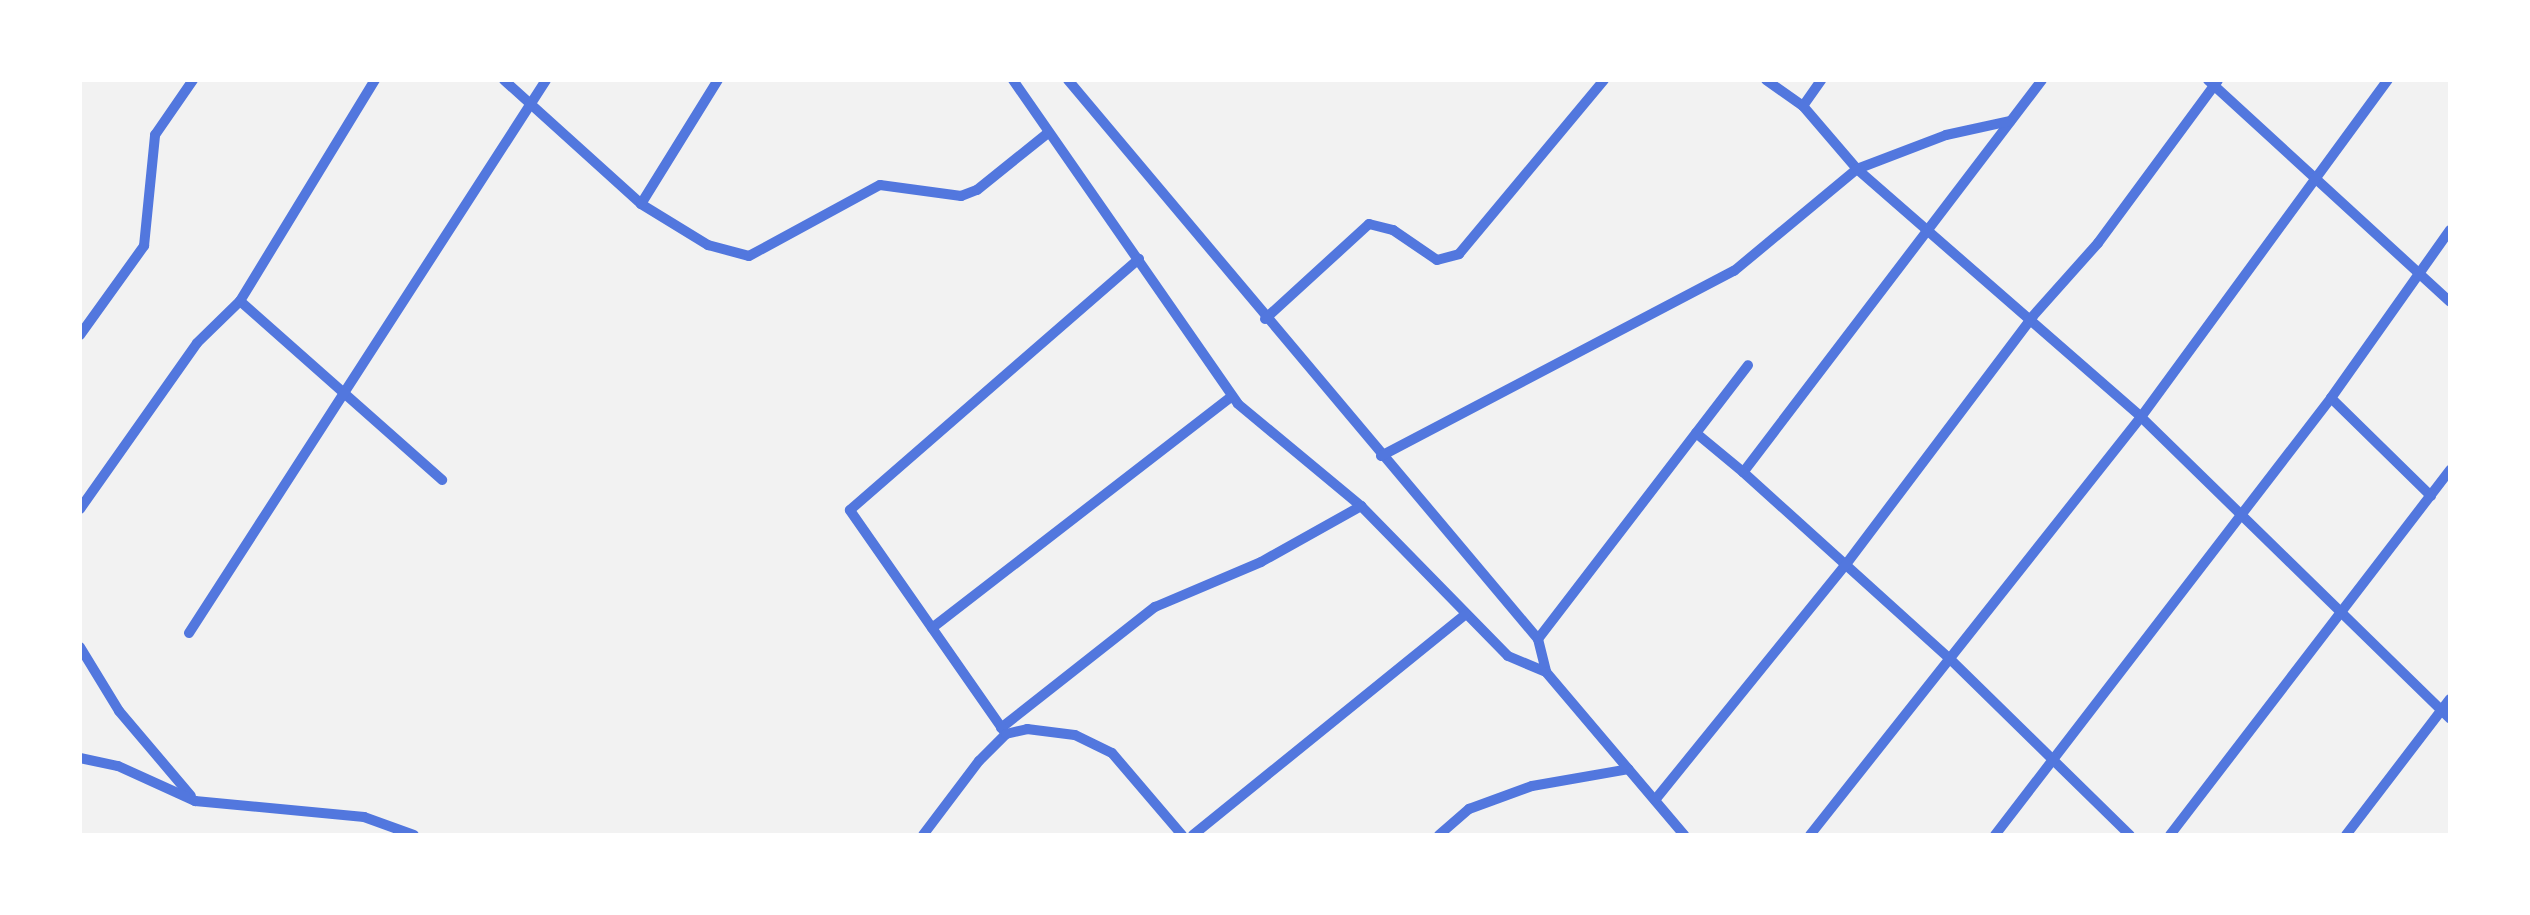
<!DOCTYPE html>
<html>
<head>
<meta charset="utf-8">
<style>
	body { margin:0 }
	#map { position:relative; width:2530px; height:915px; overflow:hidden; background:#f2f2f2; font-family:"Crimson Pro",serif }
	div>[style] { position:absolute }
	[style*='--x'] { left:calc(var(--x)*1px); top:calc(var(--y)*1px); width:calc(var(--w)*1px); rotate:calc(var(--a)*1deg) }
	.minor>* { height:10px; margin:-5px; padding:0 5px; transform-origin:5px; border-radius:5px; background:#5277de }
	span { translate:-50% -50%; white-space:nowrap; text-align:center; line-height:1.15; -webkit-text-stroke:9px #fff; paint-order:stroke }
	.frame { position:absolute; inset:0; border:82px solid #fff; pointer-events:none }
</style>
</head>
<body>
<div id="map">
	<div class="minor">
		<div style="--x:504;--y:80;--w:185;--a:42.1"></div>
		<div style="--x:641;--y:204;--w:79;--a:31.5"></div>
		<div style="--x:708;--y:245;--w:42;--a:15"></div>
		<div style="--x:749;--y:256;--w:149;--a:-28.5"></div>
		<div style="--x:880;--y:185;--w:82;--a:7.7"></div>
		<div style="--x:961;--y:196;--w:17;--a:-21"></div>
		<div style="--x:977;--y:190;--w:91;--a:-38.8"></div>
		<div style="--x:1013;--y:80;--w:394;--a:55.2"></div>
		<div style="--x:1238;--y:404;--w:160;--a:39.7"></div>
		<div style="--x:1361;--y:506;--w:210;--a:45.6"></div>
		<div style="--x:1508;--y:656;--w:41;--a:22.8"></div>
		<div style="--x:1068;--y:80;--w:730;--a:49.94"></div>
		<div style="--x:1538;--y:639;--w:34;--a:76"></div>
		<div style="--x:1546;--y:672;--w:214;--a:49.7"></div>
		<div style="--x:1766;--y:80;--w:45;--a:35.1"></div>
		<div style="--x:1803;--y:106;--w:83;--a:49.4"></div>
		<div style="--x:1857;--y:169;--w:377;--a:41.1"></div>
		<div style="--x:2141;--y:417;--w:432;--a:44.3"></div>
		<div style="--x:2042;--y:80;--w:493;--a:127.3"></div>
		<div style="--x:1743;--y:472;--w:278;--a:42.1"></div>
		<div style="--x:1949;--y:658;--w:253;--a:44.4"></div>
		<div style="--x:2208;--y:80;--w:328;--a:42.5"></div>
		<div style="--x:1803;--y:106;--w:32;--a:-55"></div>
		<div style="--x:641;--y:204;--w:146;--a:-58.2"></div>
		<div style="--x:240;--y:301;--w:270;--a:41.5"></div>
		<div style="--x:1265;--y:319;--w:141;--a:-42.4"></div>
		<div style="--x:1369;--y:224;--w:25;--a:14"></div>
		<div style="--x:1393;--y:230;--w:53;--a:34.3"></div>
		<div style="--x:1437;--y:260;--w:23;--a:-15"></div>
		<div style="--x:1459;--y:254;--w:226;--a:-50.2"></div>
		<div style="--x:80;--y:335;--w:110;--a:-54.3"></div>
		<div style="--x:144;--y:246;--w:112;--a:-84.3"></div>
		<div style="--x:155;--y:135;--w:67;--a:-55.4"></div>
		<div style="--x:2331;--y:398;--w:140;--a:44.4"></div>
		<div style="--x:1696;--y:433;--w:61;--a:39.7"></div>
		<div style="--x:1381;--y:456;--w:399;--a:-27.7"></div>
		<div style="--x:1734;--y:271;--w:160;--a:-39.7"></div>
		<div style="--x:1857;--y:169;--w:95;--a:-20.9"></div>
		<div style="--x:1946;--y:135;--w:66;--a:-12.3"></div>
		<div style="--x:80;--y:509;--w:203;--a:-54.8"></div>
		<div style="--x:197;--y:343;--w:60;--a:-44.3"></div>
		<div style="--x:240;--y:301;--w:259;--a:-58.6"></div>
		<div style="--x:932;--y:628;--w:379;--a:-37.7"></div>
		<div style="--x:189;--y:633;--w:658;--a:-57.15"></div>
		<div style="--x:1538;--y:639;--w:345;--a:-52.5"></div>
		<div style="--x:80;--y:647;--w:75;--a:58.6"></div>
		<div style="--x:119;--y:711;--w:111;--a:49.7"></div>
		<div style="--x:1001;--y:728;--w:196;--a:-38.2"></div>
		<div style="--x:1155;--y:607;--w:115;--a:-23"></div>
		<div style="--x:1261;--y:562;--w:115;--a:-29.2"></div>
		<div style="--x:1006;--y:734;--w:273;--a:-124.9"></div>
		<div style="--x:850;--y:510;--w:383;--a:-41"></div>
		<div style="--x:80;--y:758;--w:39;--a:12"></div>
		<div style="--x:118;--y:766;--w:85;--a:24.4"></div>
		<div style="--x:195;--y:801;--w:170;--a:5.4"></div>
		<div style="--x:364;--y:817;--w:53;--a:19.8"></div>
		<div style="--x:1655;--y:800;--w:300;--a:-51"></div>
		<div style="--x:1844;--y:567;--w:314;--a:-53"></div>
		<div style="--x:2033;--y:316;--w:98;--a:-48.3"></div>
		<div style="--x:2098;--y:243;--w:202;--a:-53.6"></div>
		<div style="--x:923;--y:835;--w:93;--a:-52.9"></div>
		<div style="--x:979;--y:761;--w:38;--a:-45"></div>
		<div style="--x:1006;--y:734;--w:22;--a:-13"></div>
		<div style="--x:1027;--y:729;--w:48;--a:7.1"></div>
		<div style="--x:1075;--y:735;--w:41;--a:25.9"></div>
		<div style="--x:1112;--y:753;--w:108;--a:49.5"></div>
		<div style="--x:1193;--y:835;--w:351;--a:-39"></div>
		<div style="--x:1439;--y:835;--w:40;--a:-41"></div>
		<div style="--x:1469;--y:809;--w:67;--a:-20.1"></div>
		<div style="--x:1532;--y:786;--w:98;--a:-9.9"></div>
		<div style="--x:1810;--y:835;--w:533;--a:-51.63"></div>
		<div style="--x:2141;--y:417;--w:418;--a:-53.8"></div>
		<div style="--x:1995;--y:835;--w:551;--a:-52.44"></div>
		<div style="--x:2331;--y:398;--w:206;--a:-54.7"></div>
		<div style="--x:2170;--y:835;--w:460;--a:-52.5"></div>
		<div style="--x:2346;--y:835;--w:171;--a:-52.6"></div>
	</div>
	<div class="frame"></div>
</div>
</body>
</html>
